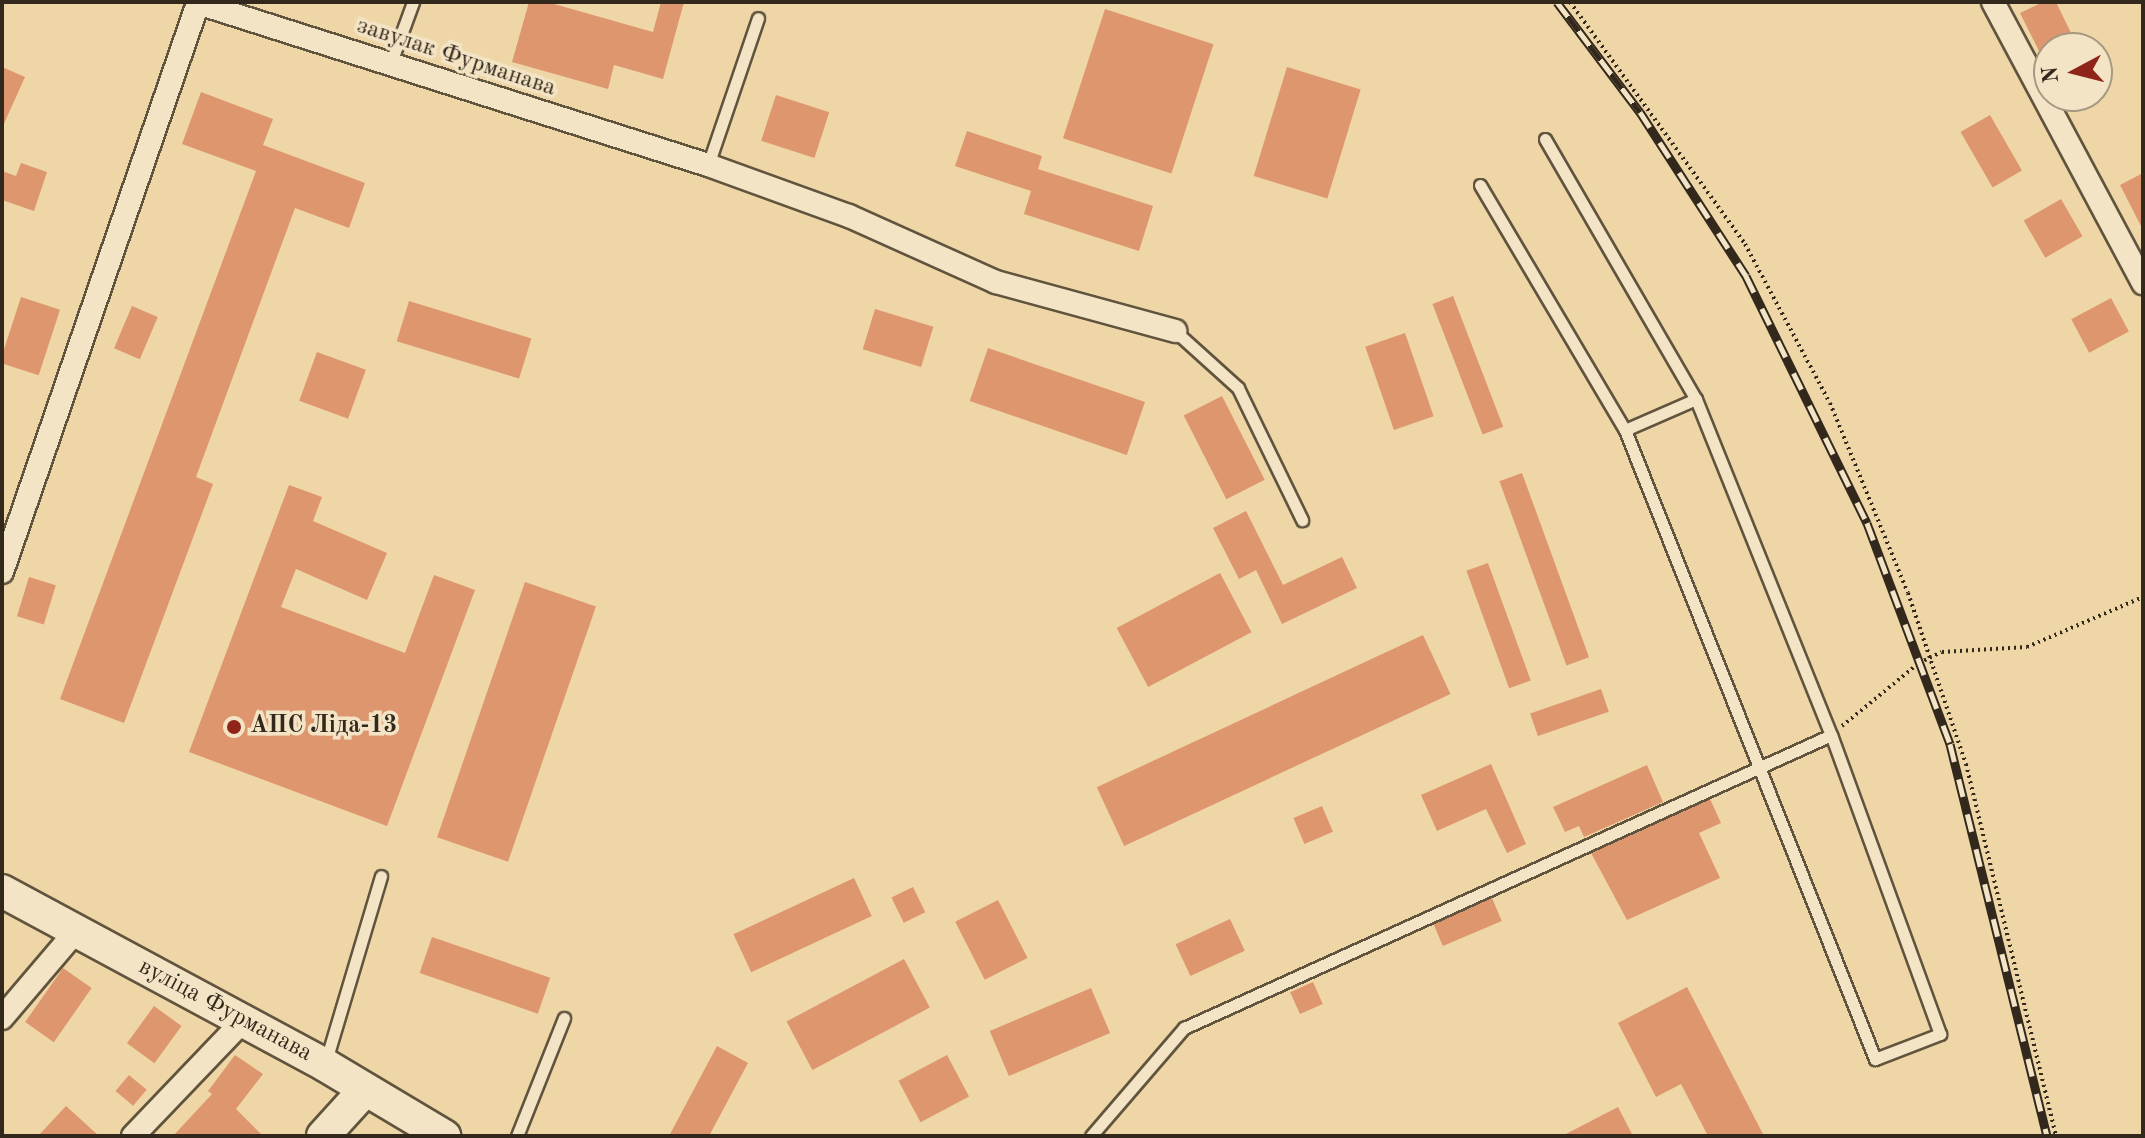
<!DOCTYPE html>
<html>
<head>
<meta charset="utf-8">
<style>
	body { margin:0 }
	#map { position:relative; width:2145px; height:1138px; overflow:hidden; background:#eed6a7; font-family:"Old Standard TT",serif }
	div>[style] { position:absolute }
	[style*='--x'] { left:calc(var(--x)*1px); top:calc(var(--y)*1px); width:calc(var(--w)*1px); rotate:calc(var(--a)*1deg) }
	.building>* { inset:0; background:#de966f; transform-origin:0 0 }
	.path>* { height:4px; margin-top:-2px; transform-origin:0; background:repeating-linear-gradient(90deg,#32281b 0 2px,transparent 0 6px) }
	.roads { filter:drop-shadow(2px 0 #61543e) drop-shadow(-2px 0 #61543e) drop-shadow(0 2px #61543e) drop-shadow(0 -2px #61543e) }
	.lane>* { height:11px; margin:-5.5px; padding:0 5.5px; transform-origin:5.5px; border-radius:5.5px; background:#f4e4c6 }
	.street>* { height:22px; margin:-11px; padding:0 11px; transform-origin:11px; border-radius:11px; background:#f4e4c6 }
	.secondary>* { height:32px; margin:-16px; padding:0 16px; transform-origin:16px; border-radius:16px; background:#f4e4c6 }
	.rail>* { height:9px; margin-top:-4.5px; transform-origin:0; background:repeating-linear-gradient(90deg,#f4e4c6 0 18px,#32281b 0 36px); box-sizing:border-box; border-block:2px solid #32281b }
	.dots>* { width:22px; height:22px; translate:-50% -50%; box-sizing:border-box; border:4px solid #f4e4c6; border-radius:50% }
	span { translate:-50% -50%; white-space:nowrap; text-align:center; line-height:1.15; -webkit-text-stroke:7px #f4e4c6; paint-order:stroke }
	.street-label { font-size:24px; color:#32281b }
	.poi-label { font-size:24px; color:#32281b; font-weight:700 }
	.left { translate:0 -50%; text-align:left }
	.frame { position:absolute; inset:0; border:4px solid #32281b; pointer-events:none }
	.north { position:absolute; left:2033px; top:32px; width:80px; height:80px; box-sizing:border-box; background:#f4e4c6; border:2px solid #a69982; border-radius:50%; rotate:263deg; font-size:22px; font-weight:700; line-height:32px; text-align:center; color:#32281b }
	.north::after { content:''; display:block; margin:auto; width:28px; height:36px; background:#8f2418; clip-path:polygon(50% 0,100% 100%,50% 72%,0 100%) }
</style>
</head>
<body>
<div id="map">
	<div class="building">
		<div style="clip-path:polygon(529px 2px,547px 2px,653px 32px,661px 2px,684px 2px,663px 79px,614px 65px,608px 89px,512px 62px)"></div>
		<div style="clip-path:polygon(2043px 2px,2056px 2px,2073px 37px,2040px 53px,2020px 13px)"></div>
		<div style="left:1105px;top:9px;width:114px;height:136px;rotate:18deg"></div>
		<div style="clip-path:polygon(2px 67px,25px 77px,2px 128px)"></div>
		<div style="left:1287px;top:67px;width:77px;height:114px;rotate:17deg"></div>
		<div style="clip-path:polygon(201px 92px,273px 119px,263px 145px,365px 183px,349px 228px,295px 208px,196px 477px,213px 484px,124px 723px,60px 699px,256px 171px,182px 144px)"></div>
		<div style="left:776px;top:95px;width:56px;height:48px;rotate:18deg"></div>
		<div style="left:1990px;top:115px;width:64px;height:34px;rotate:60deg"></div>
		<div style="clip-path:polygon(967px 131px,1042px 156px,1038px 169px,1153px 206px,1139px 251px,1024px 214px,1031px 191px,955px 166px)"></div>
		<div style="clip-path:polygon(21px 163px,47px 172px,34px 211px,2px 200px,2px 171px,16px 176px)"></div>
		<div style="clip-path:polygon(2143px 173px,2143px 230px,2120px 185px)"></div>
		<div style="left:2061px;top:199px;width:43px;height:43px;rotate:60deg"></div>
		<div style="left:1453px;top:296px;width:140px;height:22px;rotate:69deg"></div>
		<div style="left:21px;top:297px;width:41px;height:69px;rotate:18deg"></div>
		<div style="left:2111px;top:298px;width:38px;height:45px;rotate:62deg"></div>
		<div style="left:409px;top:301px;width:128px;height:42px;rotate:17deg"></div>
		<div style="left:132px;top:306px;width:28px;height:46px;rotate:23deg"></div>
		<div style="left:875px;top:309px;width:61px;height:42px;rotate:17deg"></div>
		<div style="left:1405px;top:333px;width:88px;height:42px;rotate:71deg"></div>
		<div style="left:988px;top:348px;width:166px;height:56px;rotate:19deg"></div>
		<div style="left:317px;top:352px;width:52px;height:52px;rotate:20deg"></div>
		<div style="left:1222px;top:396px;width:94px;height:43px;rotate:63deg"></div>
		<div style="left:1522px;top:473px;width:196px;height:24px;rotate:70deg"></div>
		<div style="clip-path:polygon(289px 485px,322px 497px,313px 521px,387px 553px,367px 600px,296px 569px,281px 607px,405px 653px,434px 575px,475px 590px,387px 826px,189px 752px)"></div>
		<div style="clip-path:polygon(1246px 511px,1283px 585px,1342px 557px,1357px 588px,1282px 624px,1256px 570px,1239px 579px,1213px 528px)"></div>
		<div style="left:1488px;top:563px;width:125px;height:23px;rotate:70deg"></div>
		<div style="left:1220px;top:573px;width:67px;height:117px;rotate:62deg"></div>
		<div style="left:29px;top:577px;width:28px;height:41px;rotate:17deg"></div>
		<div style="left:525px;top:582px;width:75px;height:270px;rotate:19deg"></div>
		<div style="left:1423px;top:635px;width:65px;height:360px;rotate:65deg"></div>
		<div style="left:1601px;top:689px;width:24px;height:75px;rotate:71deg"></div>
		<div style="clip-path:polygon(1491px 764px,1526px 844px,1507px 853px,1486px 809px,1437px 831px,1421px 795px)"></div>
		<div style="clip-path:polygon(1647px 765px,1663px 802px,1584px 837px,1579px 826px,1565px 832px,1553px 807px)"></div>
		<div style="clip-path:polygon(1710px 799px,1721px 823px,1699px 833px,1720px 878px,1627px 920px,1591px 853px)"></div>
		<div style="left:1322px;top:806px;width:28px;height:31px;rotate:67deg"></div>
		<div style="left:854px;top:878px;width:42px;height:133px;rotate:65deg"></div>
		<div style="left:913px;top:887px;width:28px;height:24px;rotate:64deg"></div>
		<div style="left:1492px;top:898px;width:25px;height:64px;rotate:67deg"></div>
		<div style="left:998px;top:900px;width:65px;height:48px;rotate:63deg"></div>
		<div style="left:1230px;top:919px;width:35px;height:60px;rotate:65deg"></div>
		<div style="left:432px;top:937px;width:125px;height:38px;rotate:19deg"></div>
		<div style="left:904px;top:959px;width:55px;height:133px;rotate:62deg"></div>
		<div style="left:63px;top:968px;width:35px;height:66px;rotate:35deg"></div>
		<div style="left:1313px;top:982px;width:24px;height:25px;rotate:66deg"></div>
		<div style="clip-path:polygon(1687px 987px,1764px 1136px,1708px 1136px,1681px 1084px,1656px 1097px,1618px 1023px)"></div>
		<div style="left:1091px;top:988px;width:49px;height:110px;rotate:67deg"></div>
		<div style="left:154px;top:1006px;width:34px;height:46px;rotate:36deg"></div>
		<div style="clip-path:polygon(717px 1046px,748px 1063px,709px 1136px,669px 1136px)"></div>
		<div style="clip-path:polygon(235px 1055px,263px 1074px,236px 1109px,263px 1136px,173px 1136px,212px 1094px,208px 1091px)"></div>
		<div style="left:947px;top:1055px;width:47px;height:55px;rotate:62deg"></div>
		<div style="left:129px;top:1075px;width:23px;height:21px;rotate:40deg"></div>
		<div style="clip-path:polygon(66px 1106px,99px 1136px,38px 1136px)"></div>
		<div style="clip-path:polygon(1618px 1107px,1633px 1136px,1562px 1136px)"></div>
	</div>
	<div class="path">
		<div style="--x:1570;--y:2;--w:299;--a:54.1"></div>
		<div style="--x:1745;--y:244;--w:180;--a:61.9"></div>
		<div style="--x:1830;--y:403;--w:205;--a:67.7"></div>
		<div style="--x:1908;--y:593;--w:181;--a:71.3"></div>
		<div style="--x:1966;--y:764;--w:383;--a:76.4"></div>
		<div style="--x:1842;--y:726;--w:99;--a:-39.3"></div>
		<div style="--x:1919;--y:663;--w:25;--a:-26"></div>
		<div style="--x:1942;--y:652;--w:85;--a:-3.4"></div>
		<div style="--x:2027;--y:647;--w:126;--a:-23.3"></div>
	</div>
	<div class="roads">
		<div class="lane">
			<div style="--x:390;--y:65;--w:67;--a:-69.9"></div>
			<div style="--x:1545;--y:139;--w:301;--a:59.9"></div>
			<div style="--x:1696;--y:399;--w:77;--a:156.4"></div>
			<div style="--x:708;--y:165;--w:155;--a:-71.2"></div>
			<div style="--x:1480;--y:185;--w:285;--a:59.4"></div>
			<div style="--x:1625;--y:430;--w:677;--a:68.32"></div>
			<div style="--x:1875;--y:1059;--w:70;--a:-21"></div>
			<div style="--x:1940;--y:1034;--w:318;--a:-110"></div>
			<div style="--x:1831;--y:735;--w:362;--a:-111.9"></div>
			<div style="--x:1175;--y:331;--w:85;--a:42.1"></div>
			<div style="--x:1238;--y:388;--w:147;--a:64.1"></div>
			<div style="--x:325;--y:1064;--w:196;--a:-73.4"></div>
			<div style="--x:517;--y:1136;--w:127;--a:-68.3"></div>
			<div style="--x:1091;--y:1136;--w:143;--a:-49.3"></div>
			<div style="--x:1184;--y:1028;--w:710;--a:-24.36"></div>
		</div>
		<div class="street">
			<div style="--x:1993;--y:2;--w:319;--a:61.9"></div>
			<div style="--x:2;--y:572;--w:602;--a:-70.99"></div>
			<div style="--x:198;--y:3;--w:535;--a:17.62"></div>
			<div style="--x:708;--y:165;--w:150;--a:19.9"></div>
			<div style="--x:849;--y:216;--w:161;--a:24.2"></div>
			<div style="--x:996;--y:282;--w:186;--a:15.3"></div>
			<div style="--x:2;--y:1018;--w:114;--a:-49.6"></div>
			<div style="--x:133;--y:1136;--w:159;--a:-46.3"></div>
		</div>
		<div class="secondary">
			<div style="--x:2;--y:891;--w:367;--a:28.3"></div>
			<div style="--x:325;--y:1065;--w:139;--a:30.8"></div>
			<div style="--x:323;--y:1136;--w:61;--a:-47.7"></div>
		</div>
	</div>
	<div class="rail">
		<div style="--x:1557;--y:2;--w:138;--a:53"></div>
		<div style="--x:1640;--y:112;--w:195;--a:57.1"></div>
		<div style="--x:1746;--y:276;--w:275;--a:63.9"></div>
		<div style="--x:1867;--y:523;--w:236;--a:69.4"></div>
		<div style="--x:1950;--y:744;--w:404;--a:76.1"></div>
	</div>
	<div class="dots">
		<div style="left:234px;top:727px;background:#8f2418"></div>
	</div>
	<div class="street-label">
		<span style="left:456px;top:58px;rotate:18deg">завулак Фурманава</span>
		<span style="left:225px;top:1011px;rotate:28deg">вуліца Фурманава</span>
	</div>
	<div class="poi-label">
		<span class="left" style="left:250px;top:727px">АПС Ліда-13</span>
	</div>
	<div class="frame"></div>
	<div class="north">N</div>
</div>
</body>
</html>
